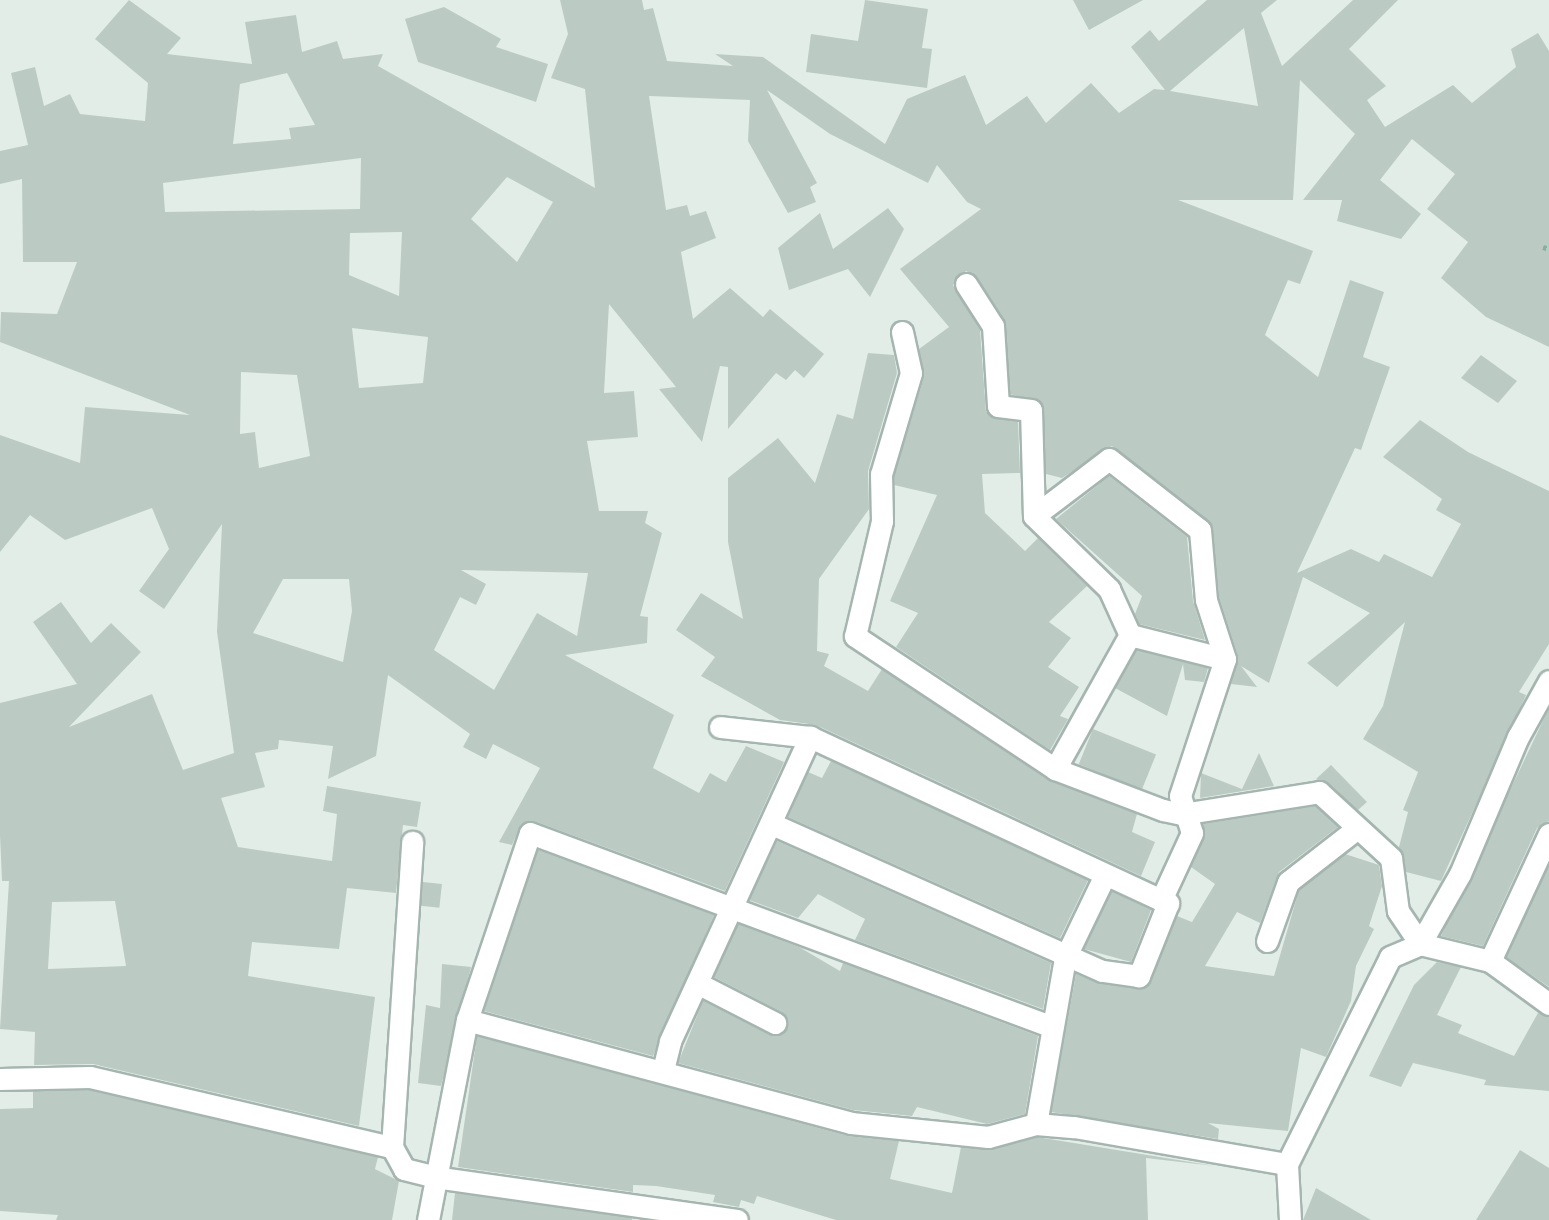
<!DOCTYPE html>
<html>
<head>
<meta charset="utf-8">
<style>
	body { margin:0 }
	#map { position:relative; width:1549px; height:1220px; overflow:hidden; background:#e3ede8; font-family:Figtree,sans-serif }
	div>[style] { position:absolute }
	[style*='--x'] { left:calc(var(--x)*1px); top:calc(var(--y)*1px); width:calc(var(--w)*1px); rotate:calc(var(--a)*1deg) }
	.building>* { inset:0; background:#bbcbc3; transform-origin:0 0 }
	.path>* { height:4.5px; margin-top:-2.25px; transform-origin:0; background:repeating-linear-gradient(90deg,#83b0a0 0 3.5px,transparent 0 8.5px) }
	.roads { filter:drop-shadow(2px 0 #a5b5af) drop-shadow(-2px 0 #a5b5af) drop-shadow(0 2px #a5b5af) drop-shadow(0 -2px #a5b5af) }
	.street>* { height:21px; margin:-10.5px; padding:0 10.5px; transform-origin:10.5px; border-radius:10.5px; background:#fff }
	span { translate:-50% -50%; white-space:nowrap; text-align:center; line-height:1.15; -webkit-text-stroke:6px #f3f9f6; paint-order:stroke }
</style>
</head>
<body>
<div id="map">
	<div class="building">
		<div style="clip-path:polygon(evenodd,129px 0,181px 38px,167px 54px,252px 64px,245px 22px,296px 15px,302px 52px,337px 41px,343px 59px,383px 54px,378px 66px,595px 188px,585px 89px,551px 78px,568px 34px,560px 0,642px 0,644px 10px,653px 8px,667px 61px,733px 66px,715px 54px,763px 57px,885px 144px,907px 99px,965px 75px,986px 125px,1027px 96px,1046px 123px,1091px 83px,1119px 113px,1154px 89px,1165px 90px,1131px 47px,1150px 30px,1159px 41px,1207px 0,1277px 0,1261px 13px,1282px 66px,1353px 0,1398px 0,1349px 49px,1386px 86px,1367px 100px,1385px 127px,1453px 85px,1472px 103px,1516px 67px,1511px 49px,1538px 33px,1549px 51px,1549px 347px,1486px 317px,1441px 278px,1468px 242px,1427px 209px,1455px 174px,1412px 139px,1380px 180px,1421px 214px,1401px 239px,1337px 221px,1342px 200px,1303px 200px,1355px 134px,1300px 80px,1293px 200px,1178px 200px,1313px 251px,1300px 284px,1288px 280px,1265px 335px,1318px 377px,1350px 280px,1384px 292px,1363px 357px,1390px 367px,1361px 450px,1355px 448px,1297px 573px,1351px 549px,1379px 562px,1384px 554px,1432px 577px,1461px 524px,1436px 510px,1442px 499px,1383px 457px,1420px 420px,1468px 452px,1549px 491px,1549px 644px,1519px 692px,1526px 695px,1441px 881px,1406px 872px,1399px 847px,1408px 812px,1403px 810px,1418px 772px,1363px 739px,1383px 706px,1405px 622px,1337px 687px,1307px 663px,1370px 613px,1303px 577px,1269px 683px,1241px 666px,1257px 687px,1231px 684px,1238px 656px,1219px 597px,1211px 523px,1112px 446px,1062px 478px,1046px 474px,1043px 404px,1010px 394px,1004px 319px,977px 277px,966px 271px,953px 285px,980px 330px,986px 412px,1018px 422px,1020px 473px,982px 474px,985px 513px,1025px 551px,1038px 538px,1087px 586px,1049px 622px,1071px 638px,1048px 667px,1079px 687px,1060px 716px,1068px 719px,1050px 750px,896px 647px,918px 613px,890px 601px,937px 495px,894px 485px,894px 476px,924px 377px,919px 349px,949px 327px,900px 269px,981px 209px,967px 202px,937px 165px,928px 183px,830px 134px,767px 90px,817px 183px,810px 187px,816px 202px,788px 213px,748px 141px,750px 100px,649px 96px,666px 210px,687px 205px,690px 216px,706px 211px,716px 238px,681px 252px,693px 319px,730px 288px,763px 317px,770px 309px,824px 354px,804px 378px,795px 370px,786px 380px,776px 373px,728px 429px,728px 367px,720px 366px,702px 442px,659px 389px,676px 387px,609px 304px,604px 393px,634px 391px,638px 437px,587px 441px,599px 511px,648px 511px,645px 523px,662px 533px,640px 616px,648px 617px,647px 643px,565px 655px,674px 715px,653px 768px,699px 793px,710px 773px,726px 782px,746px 746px,784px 762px,725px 891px,534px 821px,521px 824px,512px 845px,499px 842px,540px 768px,493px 744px,486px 759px,463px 747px,470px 734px,388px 675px,376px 756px,328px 779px,333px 746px,279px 740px,278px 749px,255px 753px,265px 787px,221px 798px,238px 847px,332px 861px,337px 814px,323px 811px,327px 786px,421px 802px,417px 827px,403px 825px,396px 893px,347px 888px,339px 949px,252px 942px,248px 976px,375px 997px,359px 1126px,93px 1064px,34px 1065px,35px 1032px,0 1029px,9px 881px,2px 881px,0 835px,0 703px,77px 684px,33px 622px,61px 602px,91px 643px,111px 623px,141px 652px,69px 727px,152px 694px,183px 770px,234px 753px,217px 632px,222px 524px,164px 609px,139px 591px,169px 549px,152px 508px,65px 540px,30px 515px,0 552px,0 435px,80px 463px,85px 407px,190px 415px,0 342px,1px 312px,57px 314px,77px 262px,23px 262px,22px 179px,0 184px,0 151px,28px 145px,11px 73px,35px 67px,44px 106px,70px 94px,80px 114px,145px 121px,148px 83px,95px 39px,129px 0,1244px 28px,1258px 106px,1170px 91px,1244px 28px,129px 0,287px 73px,315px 125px,289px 128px,291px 139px,233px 144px,240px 84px,287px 73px,129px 0,361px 158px,360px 209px,165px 212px,163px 183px,361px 158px,129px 0,507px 177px,553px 202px,517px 262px,471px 219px,507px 177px,129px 0,402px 232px,399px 296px,349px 275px,350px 233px,402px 232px,129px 0,352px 328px,428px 337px,423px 383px,359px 388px,352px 328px,129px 0,241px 372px,297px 375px,310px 456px,259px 468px,255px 432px,240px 434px,241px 372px,129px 0,461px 570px,588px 573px,577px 636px,537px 613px,494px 690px,434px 650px,460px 597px,476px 605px,486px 584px,461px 570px,129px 0,283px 579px,349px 579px,352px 611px,343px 662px,253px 633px,283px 579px,129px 0,115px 901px,126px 966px,48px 969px,52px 902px,115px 901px)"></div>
		<div style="clip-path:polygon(865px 0,928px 9px,922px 48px,932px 49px,927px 88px,806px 72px,811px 34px,858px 41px)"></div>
		<div style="clip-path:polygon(1073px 0,1143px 0,1089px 30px)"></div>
		<div style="clip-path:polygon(444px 7px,501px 39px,496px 47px,548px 64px,536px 102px,418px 62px,405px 19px)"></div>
		<div style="clip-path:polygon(888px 208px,904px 229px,870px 297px,848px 269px,789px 290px,778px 248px,820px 213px,833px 249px)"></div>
		<div style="clip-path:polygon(868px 353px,894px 355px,897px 373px,868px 471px,869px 509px,819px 579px,817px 651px,829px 654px,824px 666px,868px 691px,882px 669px,1048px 780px,1137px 814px,1132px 832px,1155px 842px,1141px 876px,816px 725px,780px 720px,701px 676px,715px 657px,676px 630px,701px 593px,743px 619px,728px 542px,728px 478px,778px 438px,815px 483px,837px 414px,853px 419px)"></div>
		<div style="clip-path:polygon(1481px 355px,1517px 381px,1498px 403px,1461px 378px)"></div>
		<div style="clip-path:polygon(1109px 476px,1187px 537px,1193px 601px,1205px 640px,1139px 624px,1135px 614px,1142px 596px,1056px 519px)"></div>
		<div style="clip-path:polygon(1137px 650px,1208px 668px,1204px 682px,1185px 680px,1183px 664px,1167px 716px,1115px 688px)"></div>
		<div style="clip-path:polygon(1549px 708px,1549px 821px,1537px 828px,1483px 946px,1441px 936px)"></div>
		<div style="left:1093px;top:729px;width:68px;height:38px;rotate:22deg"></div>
		<div style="clip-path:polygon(1259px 753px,1274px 786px,1200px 798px,1201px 773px,1242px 789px)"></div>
		<div style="clip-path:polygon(831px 761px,1088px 880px,1060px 938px,788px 817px,808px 772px,822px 778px)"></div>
		<div style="clip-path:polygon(1331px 765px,1367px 802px,1358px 810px,1316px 779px)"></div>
		<div style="clip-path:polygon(1315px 806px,1338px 827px,1279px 872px,1260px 923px,1237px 912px,1205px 966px,1274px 976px,1299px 890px,1345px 854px,1379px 865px,1382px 886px,1369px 926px,1374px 929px,1356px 966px,1351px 1001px,1326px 1057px,1301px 1048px,1288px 1131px,1208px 1123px,1219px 1129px,1218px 1139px,1051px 1112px,1076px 974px,1100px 984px,1148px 985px,1177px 916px,1192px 922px,1215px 884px,1191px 867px,1204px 839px,1203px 824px)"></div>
		<div style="clip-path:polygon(777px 841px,1051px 963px,1043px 1009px,855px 940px,865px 919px,818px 894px,798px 918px,749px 900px)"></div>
		<div style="clip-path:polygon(538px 850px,714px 915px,653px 1056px,484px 1011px)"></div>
		<div style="clip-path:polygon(1549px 865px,1549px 987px,1506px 957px)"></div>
		<div style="left:423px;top:882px;width:19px;height:24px;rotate:6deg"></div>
		<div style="clip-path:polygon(1112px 891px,1151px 910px,1131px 962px,1084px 949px)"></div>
		<div style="clip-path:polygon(738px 924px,799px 947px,840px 971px,843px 963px,1038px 1036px,1025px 1114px,987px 1124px,917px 1107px,912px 1116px,853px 1110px,678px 1063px,703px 1001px,770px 1035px,787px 1028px,782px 1012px,714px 977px)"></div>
		<div style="clip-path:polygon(1437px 962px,1461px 967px,1437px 1015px,1462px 1025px,1458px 1033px,1514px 1056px,1538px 1013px,1549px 1017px,1549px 1091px,1484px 1085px,1486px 1080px,1413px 1063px,1401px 1087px,1369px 1076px,1414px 985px)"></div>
		<div style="clip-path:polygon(442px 964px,471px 967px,441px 1086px,418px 1083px,426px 1005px,440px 1008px)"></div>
		<div style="clip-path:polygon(477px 1036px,848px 1136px,899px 1141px,890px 1179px,952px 1193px,961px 1147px,991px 1150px,1037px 1137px,1215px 1166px,1146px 1158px,1148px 1220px,836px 1220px,757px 1196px,754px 1204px,741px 1200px,739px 1207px,713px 1202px,715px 1195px,656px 1186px,633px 1185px,633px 1192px,458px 1167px)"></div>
		<div style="clip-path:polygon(89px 1090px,378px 1157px,375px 1169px,399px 1181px,392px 1220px,56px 1220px,58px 1215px,0 1211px,0 1109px,33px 1108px,33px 1091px)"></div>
		<div style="clip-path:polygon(1520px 1150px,1549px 1168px,1549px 1220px,1476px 1220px)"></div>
		<div style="clip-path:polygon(1316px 1188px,1371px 1220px,1303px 1220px)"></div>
		<div style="clip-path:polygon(455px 1193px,632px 1218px,632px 1220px,452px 1220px)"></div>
	</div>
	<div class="path">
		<div style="--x:1543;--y:247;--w:6;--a:18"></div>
	</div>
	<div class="roads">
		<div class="street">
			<div style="--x:966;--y:284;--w:50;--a:57.3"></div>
			<div style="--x:993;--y:326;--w:80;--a:86.4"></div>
			<div style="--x:998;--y:406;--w:33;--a:7"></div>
			<div style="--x:1031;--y:410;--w:106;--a:88.4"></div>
			<div style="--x:1034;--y:516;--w:105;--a:44.2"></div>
			<div style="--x:1109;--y:589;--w:51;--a:65.5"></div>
			<div style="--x:1130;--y:635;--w:98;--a:14.2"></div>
			<div style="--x:902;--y:332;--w:42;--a:77.6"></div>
			<div style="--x:911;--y:373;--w:105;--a:106.5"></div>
			<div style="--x:881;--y:474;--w:47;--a:88.8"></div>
			<div style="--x:882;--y:521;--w:118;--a:103.2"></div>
			<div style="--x:855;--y:636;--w:240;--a:33.6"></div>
			<div style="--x:1055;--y:769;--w:116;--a:20.8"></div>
			<div style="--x:1163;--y:810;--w:19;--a:12"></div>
			<div style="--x:1182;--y:814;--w:139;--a:-9.1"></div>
			<div style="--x:1319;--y:792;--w:98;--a:42.5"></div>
			<div style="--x:1391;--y:858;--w:53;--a:82.5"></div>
			<div style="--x:1398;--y:911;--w:40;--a:56"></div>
			<div style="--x:1420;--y:944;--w:72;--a:13.7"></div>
			<div style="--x:1490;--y:961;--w:73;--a:36.1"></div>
			<div style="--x:1034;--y:516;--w:94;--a:-37.2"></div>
			<div style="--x:1109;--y:459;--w:115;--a:38"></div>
			<div style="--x:1200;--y:530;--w:70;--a:85.1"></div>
			<div style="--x:1206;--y:600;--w:62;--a:72.1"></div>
			<div style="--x:1225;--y:659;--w:144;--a:108.2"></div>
			<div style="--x:1180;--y:796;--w:39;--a:72"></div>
			<div style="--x:1192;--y:833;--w:74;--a:114.8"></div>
			<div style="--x:720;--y:727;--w:91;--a:6.3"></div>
			<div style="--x:810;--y:737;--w:395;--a:24.9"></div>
			<div style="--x:1168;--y:903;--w:79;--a:111.7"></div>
			<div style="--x:1139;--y:976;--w:37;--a:-172"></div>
			<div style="--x:1102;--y:971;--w:361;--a:-156"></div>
			<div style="--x:1055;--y:769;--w:154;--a:-60.8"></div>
			<div style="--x:1267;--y:941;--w:63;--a:-70.4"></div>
			<div style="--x:1288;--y:882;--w:86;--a:-37.9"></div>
			<div style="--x:1490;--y:961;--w:140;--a:-65.1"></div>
			<div style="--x:697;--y:983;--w:88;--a:27.1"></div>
			<div style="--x:467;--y:1020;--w:398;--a:15"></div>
			<div style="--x:851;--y:1123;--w:138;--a:5.8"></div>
			<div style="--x:988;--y:1137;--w:50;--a:-15.2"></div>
			<div style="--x:1036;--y:1124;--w:38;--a:5"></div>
			<div style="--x:1074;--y:1127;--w:216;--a:9.9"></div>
			<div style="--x:663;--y:1070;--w:30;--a:-76"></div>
			<div style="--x:670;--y:1041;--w:335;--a:-65.3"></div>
			<div style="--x:0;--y:1079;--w:90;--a:-1.3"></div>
			<div style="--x:90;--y:1077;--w:310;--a:13.1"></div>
			<div style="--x:392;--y:1147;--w:25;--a:61"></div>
			<div style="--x:404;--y:1169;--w:32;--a:14"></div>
			<div style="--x:435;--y:1177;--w:305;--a:8.1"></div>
			<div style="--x:1036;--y:1124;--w:169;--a:-80.1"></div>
			<div style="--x:1065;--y:958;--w:92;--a:-64.3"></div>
			<div style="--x:392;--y:1147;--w:306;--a:-86.2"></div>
			<div style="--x:428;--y:1220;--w:204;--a:-79"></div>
			<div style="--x:467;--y:1020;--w:197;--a:-71.4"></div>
			<div style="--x:530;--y:833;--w:555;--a:20.36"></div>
			<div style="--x:1290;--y:1220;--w:56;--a:-93.1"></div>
			<div style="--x:1287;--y:1164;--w:231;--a:-63.5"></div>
			<div style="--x:1390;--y:957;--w:33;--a:-23"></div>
			<div style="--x:1420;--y:944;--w:81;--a:-60.3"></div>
			<div style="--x:1460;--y:874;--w:149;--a:-67.1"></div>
			<div style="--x:1518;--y:737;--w:64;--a:-61"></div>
		</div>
	</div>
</div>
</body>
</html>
